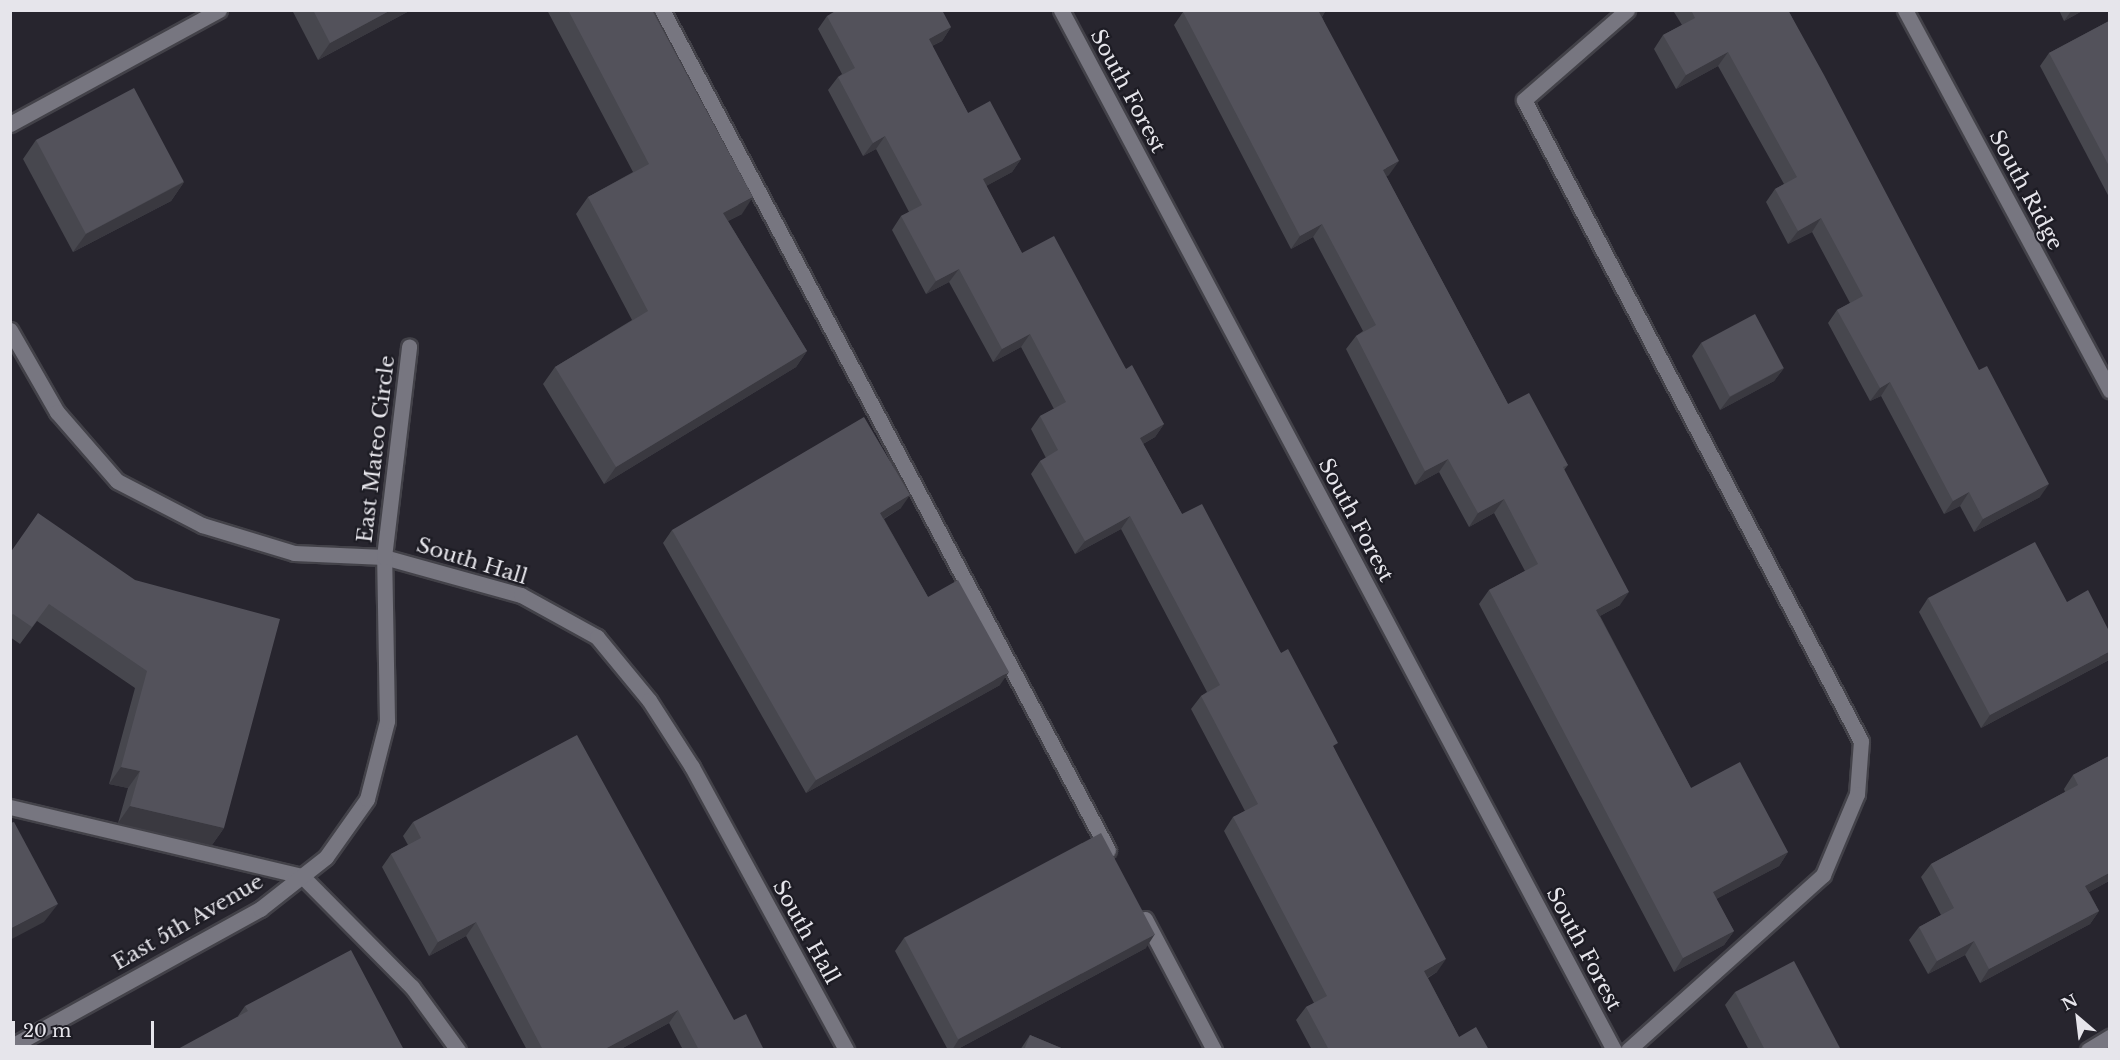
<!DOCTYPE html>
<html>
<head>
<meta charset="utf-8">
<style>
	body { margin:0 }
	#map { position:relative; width:2120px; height:1060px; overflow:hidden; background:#27252e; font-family:"Libre Baskerville",serif }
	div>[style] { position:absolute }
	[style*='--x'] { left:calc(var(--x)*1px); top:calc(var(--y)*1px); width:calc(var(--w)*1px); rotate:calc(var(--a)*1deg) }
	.roads { filter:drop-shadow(2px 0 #434249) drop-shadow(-2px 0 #434249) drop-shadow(0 2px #434249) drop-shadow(0 -2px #434249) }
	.lane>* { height:15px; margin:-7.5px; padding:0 7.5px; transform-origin:7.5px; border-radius:7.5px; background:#777680 }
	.street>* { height:15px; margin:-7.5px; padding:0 7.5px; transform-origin:7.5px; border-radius:7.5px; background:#777680 }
	.wall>* { inset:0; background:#47474e }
	.shaded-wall>* { inset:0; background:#3a3940 }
	.building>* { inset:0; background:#53525b; transform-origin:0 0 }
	span { translate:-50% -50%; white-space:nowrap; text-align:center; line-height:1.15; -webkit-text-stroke:4.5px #1d1c24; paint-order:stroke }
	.street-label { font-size:21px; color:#e6e5eb }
	.frame { position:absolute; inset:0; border:12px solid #e6e5eb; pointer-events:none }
	.north { position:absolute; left:2048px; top:988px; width:60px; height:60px; -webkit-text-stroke:4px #1d1c24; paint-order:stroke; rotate:332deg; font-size:16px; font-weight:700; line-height:24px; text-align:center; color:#e6e5eb }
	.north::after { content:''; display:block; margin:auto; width:21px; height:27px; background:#e6e5eb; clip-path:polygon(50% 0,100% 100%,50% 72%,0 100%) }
	.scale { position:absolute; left:12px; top:1021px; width:142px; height:27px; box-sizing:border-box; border:3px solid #e6e5eb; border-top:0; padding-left:8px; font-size:18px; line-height:21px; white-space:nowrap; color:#e6e5eb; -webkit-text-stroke:4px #1d1c24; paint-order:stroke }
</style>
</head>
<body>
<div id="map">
	<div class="roads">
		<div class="lane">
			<div style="--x:662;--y:10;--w:951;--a:62.03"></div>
			<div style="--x:1627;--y:10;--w:137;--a:138.9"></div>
			<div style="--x:1524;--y:100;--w:724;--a:62.27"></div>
			<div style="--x:1861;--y:741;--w:53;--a:94.3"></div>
			<div style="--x:1857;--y:794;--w:88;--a:112.8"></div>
			<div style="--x:1823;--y:875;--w:262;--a:138.1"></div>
			<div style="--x:10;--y:124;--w:238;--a:-28.6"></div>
			<div style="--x:10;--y:807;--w:300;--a:13.3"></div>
			<div style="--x:302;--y:876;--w:156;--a:45.3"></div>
			<div style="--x:412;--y:987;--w:78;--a:53.9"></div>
			<div style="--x:1145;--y:919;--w:148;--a:62.2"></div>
		</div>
		<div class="street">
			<div style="--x:1061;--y:10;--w:1178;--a:62"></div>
			<div style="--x:1905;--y:10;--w:432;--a:61.7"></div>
			<div style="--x:10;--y:330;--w:95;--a:60.2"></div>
			<div style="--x:57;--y:412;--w:91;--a:49"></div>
			<div style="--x:117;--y:481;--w:96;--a:27.4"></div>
			<div style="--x:202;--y:525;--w:96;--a:16.9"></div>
			<div style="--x:294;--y:553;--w:90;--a:2.5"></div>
			<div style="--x:384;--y:557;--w:142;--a:15.5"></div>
			<div style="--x:521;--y:595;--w:87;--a:28.9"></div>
			<div style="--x:597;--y:637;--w:82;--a:50.5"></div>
			<div style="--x:649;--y:700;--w:80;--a:57.3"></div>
			<div style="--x:692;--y:767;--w:322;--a:61.4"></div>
			<div style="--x:10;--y:1047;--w:286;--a:-28.9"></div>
			<div style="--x:260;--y:909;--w:84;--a:-38.2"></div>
			<div style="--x:326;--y:857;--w:71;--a:-54.7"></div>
			<div style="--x:367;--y:799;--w:81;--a:-75.6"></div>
			<div style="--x:387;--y:721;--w:164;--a:-91"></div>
			<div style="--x:384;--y:557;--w:212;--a:-83.2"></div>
			<div style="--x:2088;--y:1050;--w:26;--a:-31"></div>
		</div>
	</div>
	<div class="wall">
		<div style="clip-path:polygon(292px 10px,411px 10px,318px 60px)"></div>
		<div style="clip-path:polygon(547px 10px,652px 10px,742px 214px,728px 221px,807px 351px,796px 367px,604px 484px,543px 384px,555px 367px,632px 320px,576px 214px,588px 197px,633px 172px)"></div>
		<div style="clip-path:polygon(1185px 10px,1326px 10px,1322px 17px,1389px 175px,1386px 176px,1508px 404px,1568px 465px,1564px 470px,1620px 605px,1600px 616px,1691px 788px,1788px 852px,1779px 866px,1716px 899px,1734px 931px,1724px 945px,1674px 972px,1479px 604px,1489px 590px,1525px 571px,1494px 513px,1469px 527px,1439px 472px,1415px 485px,1346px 349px,1356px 336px,1363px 331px,1313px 237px,1291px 249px,1174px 25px,1183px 12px)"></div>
		<div style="clip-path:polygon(1675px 10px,1788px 10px,2040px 497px,1974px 532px,1960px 506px,1944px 514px,1881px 396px,1870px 401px,1828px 323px,1837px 310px,1850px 303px,1812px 232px,1788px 244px,1766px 202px,1775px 189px,1784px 184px,1718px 66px,1676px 89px,1654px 49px,1663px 35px,1682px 25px,1674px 12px)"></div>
		<div style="clip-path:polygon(2059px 10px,2084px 10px,2064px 21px)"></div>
		<div style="clip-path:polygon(827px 16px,951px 27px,942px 41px,932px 46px,968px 113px,1021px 159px,1012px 172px,986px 186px,1022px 253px,1126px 369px,1164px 424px,1155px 437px,1143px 444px,1182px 514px,1281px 653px,1334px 748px,1437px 972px,1428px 978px,1459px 1037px,1489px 1050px,1312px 1050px,1296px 1020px,1306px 1007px,1314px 1003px,1224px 831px,1233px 817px,1245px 811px,1191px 709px,1201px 696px,1207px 692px,1121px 529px,1075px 554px,1031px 474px,1040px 461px,1046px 458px,1031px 429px,1040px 416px,1054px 409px,1021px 347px,993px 362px,949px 282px,926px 294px,892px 230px,901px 216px,909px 212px,876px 149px,863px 156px,828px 90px,838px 77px,842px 74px,818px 29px)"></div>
		<div style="clip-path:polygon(2109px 21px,2109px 197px,2040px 66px,2049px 53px)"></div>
		<div style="clip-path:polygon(36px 140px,184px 182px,171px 201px,73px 252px,23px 159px)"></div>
		<div style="clip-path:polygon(1701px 343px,1784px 368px,1774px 381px,1720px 410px,1692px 356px)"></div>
		<div style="clip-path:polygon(901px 508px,884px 519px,928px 597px,1000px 685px,806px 793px,663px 543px,672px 530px)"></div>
		<div style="clip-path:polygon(10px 553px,135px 580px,224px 828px,212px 845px,118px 823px,128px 788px,109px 784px,135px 688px,37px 621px,20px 644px,10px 637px)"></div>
		<div style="clip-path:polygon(1928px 598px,2109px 660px,1981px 728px,1919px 612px)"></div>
		<div style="clip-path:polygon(2109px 756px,2109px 881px,2089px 892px,2099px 911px,2090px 924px,1980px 983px,1965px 955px,1928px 974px,1909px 940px,1919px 927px,1941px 915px,1921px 877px,1931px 864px,2065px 792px,2064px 789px,2073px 775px)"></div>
		<div style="clip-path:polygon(413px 822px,734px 1020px,764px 1050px,683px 1050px,669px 1023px,619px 1050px,527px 1050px,466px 936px,429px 956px,382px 867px,391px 854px,408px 845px,403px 836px)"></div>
		<div style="clip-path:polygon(904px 938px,1146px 948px,956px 1050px,948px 1050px,895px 951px)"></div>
		<div style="clip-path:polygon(1735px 992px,1841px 1050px,1749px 1050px,1725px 1005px)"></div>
		<div style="clip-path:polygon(245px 1006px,404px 1050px,238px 1016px)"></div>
		<div style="clip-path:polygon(1030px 1035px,1066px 1050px,1020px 1050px)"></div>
	</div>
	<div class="shaded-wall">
		<div style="clip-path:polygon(391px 10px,411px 10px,318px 60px,330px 43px)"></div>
		<div style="clip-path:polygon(1322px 10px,1326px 10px,1319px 21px,1319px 12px)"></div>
		<div style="clip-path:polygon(2072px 10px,2084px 10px,2064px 21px)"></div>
		<div style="clip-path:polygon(951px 27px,942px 41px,919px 52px,929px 39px)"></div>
		<div style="clip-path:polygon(1728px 52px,1718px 66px,1676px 89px,1686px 75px)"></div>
		<div style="clip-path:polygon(885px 136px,876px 149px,863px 156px,873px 143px)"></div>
		<div style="clip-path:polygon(1021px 159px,1012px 172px,973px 193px,983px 179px)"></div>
		<div style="clip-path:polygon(1399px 161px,1389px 175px,1374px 183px,1383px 170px)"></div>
		<div style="clip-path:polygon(184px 182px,171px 201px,73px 252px,86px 234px)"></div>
		<div style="clip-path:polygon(753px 197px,742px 214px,712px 229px,723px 213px)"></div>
		<div style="clip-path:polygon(1821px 218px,1812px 232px,1788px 244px,1798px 231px)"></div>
		<div style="clip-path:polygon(1322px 224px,1313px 237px,1291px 249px,1300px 236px)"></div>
		<div style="clip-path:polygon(959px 269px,949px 282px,926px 294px,936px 281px)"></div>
		<div style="clip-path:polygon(1030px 334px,1021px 347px,993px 362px,1002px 349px)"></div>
		<div style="clip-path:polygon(807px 351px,796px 367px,604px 484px,616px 467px)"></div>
		<div style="clip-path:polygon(1784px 368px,1774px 381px,1720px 410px,1730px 397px)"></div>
		<div style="clip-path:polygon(1890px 382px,1881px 396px,1870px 401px,1880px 388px)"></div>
		<div style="clip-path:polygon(1164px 424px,1155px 437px,1130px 451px,1140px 438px)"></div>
		<div style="clip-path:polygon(1448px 459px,1439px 472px,1415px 485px,1425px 471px)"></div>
		<div style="clip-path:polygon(2049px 484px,2040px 497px,1974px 532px,1983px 519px)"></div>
		<div style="clip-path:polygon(1969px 492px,1960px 506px,1944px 514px,1953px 501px)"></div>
		<div style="clip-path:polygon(910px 495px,901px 508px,871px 526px,880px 513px)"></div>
		<div style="clip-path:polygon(1504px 499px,1494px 513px,1469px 527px,1478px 513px)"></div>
		<div style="clip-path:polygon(1130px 516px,1121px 529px,1075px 554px,1085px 541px)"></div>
		<div style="clip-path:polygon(1629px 592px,1620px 605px,1587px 623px,1596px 610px)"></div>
		<div style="clip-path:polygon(2109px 652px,2109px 660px,1981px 728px,1990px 715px)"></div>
		<div style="clip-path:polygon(1009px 672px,1000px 685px,806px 793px,816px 780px)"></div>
		<div style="clip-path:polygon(121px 767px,140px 771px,128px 788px,109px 784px)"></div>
		<div style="clip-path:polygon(130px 806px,224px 828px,212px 845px,118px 823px)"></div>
		<div style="clip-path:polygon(1788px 852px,1779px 866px,1703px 906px,1713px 892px)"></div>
		<div style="clip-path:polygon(2109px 873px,2109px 881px,2076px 899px,2085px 886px)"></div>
		<div style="clip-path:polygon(58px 904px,44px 922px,10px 940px,10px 929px)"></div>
		<div style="clip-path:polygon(2099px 911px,2090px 924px,1980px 983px,1989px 969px)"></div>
		<div style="clip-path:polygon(476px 922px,466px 936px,429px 956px,438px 942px)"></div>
		<div style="clip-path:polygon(1734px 931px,1724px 945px,1674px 972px,1683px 958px)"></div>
		<div style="clip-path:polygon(1155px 934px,1146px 948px,956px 1050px,952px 1050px,959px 1039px)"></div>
		<div style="clip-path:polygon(1974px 941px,1965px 955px,1928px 974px,1937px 961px)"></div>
		<div style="clip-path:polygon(1446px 959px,1437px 972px,1415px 984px,1424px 971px)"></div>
		<div style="clip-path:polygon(678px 1010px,669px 1023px,619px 1050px,603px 1050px)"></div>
	</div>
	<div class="building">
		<div style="clip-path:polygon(313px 10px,391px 10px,330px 43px)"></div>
		<div style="clip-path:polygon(568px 10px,652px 10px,753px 197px,723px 213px,807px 351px,616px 467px,555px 367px,648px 311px,588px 197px,649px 164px)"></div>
		<div style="clip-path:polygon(837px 10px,942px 10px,951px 27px,929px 39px,968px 113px,990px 101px,1021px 159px,983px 179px,1022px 253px,1054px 236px,1126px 369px,1132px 365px,1164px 424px,1140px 438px,1182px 514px,1202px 504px,1281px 653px,1288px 649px,1338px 743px,1333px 746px,1446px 959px,1424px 971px,1459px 1037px,1476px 1027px,1489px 1050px,1329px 1050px,1306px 1007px,1327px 996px,1233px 817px,1258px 804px,1201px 696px,1220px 685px,1130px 516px,1085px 541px,1040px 461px,1058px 450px,1040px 416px,1066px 402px,1030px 334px,1002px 349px,959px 269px,936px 281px,901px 216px,922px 205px,885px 136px,873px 143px,838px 77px,855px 68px,827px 16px)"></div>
		<div style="clip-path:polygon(1185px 10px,1322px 10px,1319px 12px,1399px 161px,1383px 170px,1508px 404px,1529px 393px,1568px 465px,1563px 467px,1629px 592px,1596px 610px,1691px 788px,1740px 762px,1788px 852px,1713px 892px,1734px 931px,1683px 958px,1489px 590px,1538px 564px,1504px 499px,1478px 513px,1448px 459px,1425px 471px,1356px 336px,1376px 325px,1322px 224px,1300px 236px,1183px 12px)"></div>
		<div style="clip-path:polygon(1691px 10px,1788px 10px,1824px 75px,1979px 370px,1987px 366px,2049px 484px,1983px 519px,1969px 492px,1953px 501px,1890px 382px,1880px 388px,1837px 310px,1863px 296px,1821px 218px,1798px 231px,1775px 189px,1797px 177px,1728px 52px,1686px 75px,1663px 35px,1695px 18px)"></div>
		<div style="clip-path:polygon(2109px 21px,2109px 166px,2049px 53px)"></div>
		<div style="left:134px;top:88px;width:106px;height:111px;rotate:62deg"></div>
		<div style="left:1755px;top:314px;width:61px;height:61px;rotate:62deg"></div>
		<div style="clip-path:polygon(864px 417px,910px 495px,880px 513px,928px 597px,958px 580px,1009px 672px,816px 780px,672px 530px)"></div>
		<div style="clip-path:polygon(38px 513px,135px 580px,280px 619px,224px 828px,130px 806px,140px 771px,121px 767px,147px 671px,49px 604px,32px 627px,13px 614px,10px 617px,10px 553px)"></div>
		<div style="clip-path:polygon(2035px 542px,2067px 602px,2088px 590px,2109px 631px,2109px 652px,1990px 715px,1928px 598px)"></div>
		<div style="clip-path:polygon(577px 735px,734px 1020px,746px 1014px,764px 1050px,699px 1050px,678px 1010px,603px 1050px,543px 1050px,476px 922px,438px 942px,391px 854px,421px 838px,413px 822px)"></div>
		<div style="clip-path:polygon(2109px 756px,2109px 873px,2085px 886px,2099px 911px,1989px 969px,1974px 941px,1937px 961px,1919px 927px,1954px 908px,1931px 864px,2078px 785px,2073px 775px)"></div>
		<div style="clip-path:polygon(14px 822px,58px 904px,10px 929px,10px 823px)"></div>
		<div style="left:1101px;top:833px;width:115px;height:223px;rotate:62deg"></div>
		<div style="clip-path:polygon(351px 950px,404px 1050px,176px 1050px,248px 1011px,245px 1006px)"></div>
		<div style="clip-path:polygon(1794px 961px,1841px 1050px,1765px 1050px,1735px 992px)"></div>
		<div style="clip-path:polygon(1030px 1035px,1066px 1050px,1024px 1050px)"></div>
	</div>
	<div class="street-label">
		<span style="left:1128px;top:91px;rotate:62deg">South Forest</span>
		<span style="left:2026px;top:190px;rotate:62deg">South Ridge</span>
		<span style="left:376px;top:449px;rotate:-83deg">East Mateo Circle</span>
		<span style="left:1356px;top:520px;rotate:62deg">South Forest</span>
		<span style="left:472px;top:561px;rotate:17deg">South Hall</span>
		<span style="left:188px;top:922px;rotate:-30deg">East 5th Avenue</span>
		<span style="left:806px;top:932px;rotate:61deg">South Hall</span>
		<span style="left:1584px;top:949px;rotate:62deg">South Forest</span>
	</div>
	<div class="frame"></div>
	<div class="north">N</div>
	<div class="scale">20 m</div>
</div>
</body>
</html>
